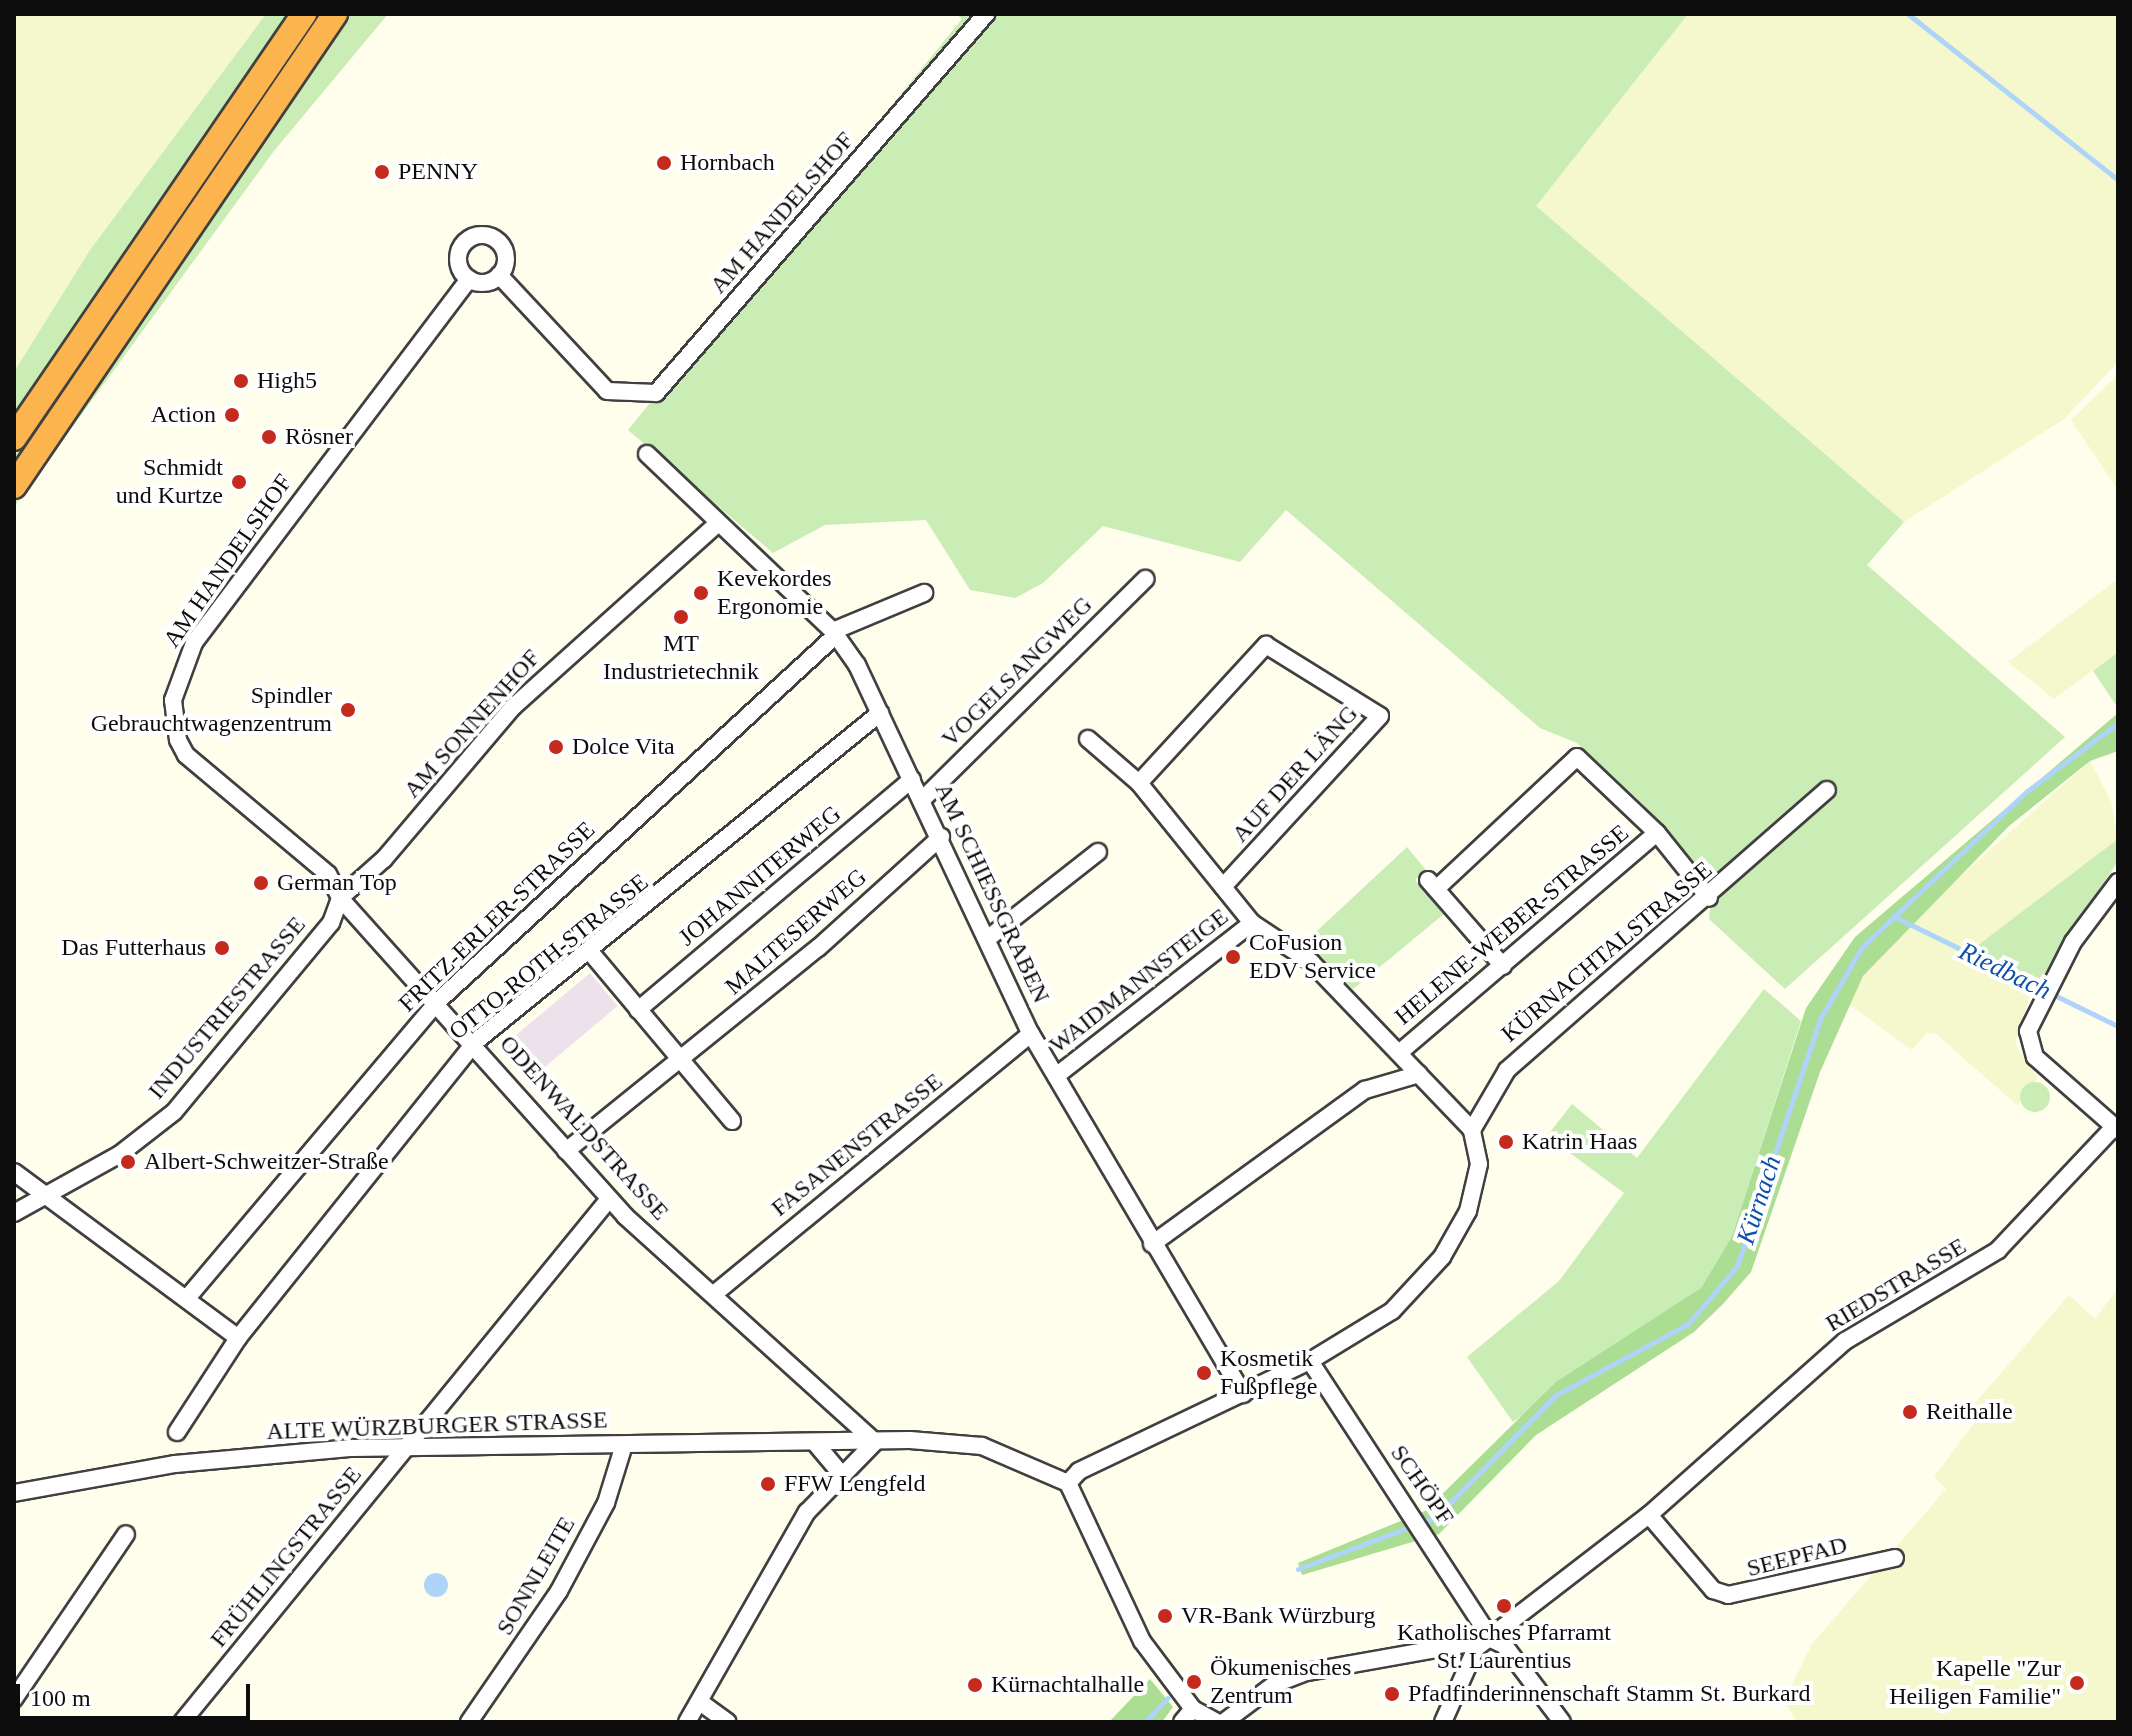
<!DOCTYPE html>
<html>
<head>
<meta charset="utf-8">
<style>
	body { margin:0 }
	#map { position:relative; width:2132px; height:1736px; overflow:hidden; background:#fffeed; font-family:Georgia,serif }
	div>[style] { position:absolute }
	[style*='--x'] { left:calc(var(--x)*1px); top:calc(var(--y)*1px); width:calc(var(--w)*1px); rotate:calc(var(--a)*1deg) }
	.industrial>* { inset:0; background:#ede1ec; transform-origin:0 0 }
	.farmland>* { inset:0; background:#f5f7cc }
	.green>* { inset:0; background:#caecb5 }
	.round { border-radius:50% }
	.forest>* { inset:0; background:#abdd93 }
	.water>* { inset:0; background:#afd4fa }
	.stream>* { height:5px; margin:-2.5px; padding:0 2.5px; transform-origin:2.5px; border-radius:2.5px; background:#afd4fa }
	.roads { filter:drop-shadow(2px 0 #404040) drop-shadow(-2px 0 #404040) drop-shadow(0 2px #404040) drop-shadow(0 -2px #404040) }
	.minor>* { height:16px; margin:-8px; padding:0 8px; transform-origin:8px; border-radius:8px; background:#fff }
	.minor>.ring { margin:-8px; padding:0; box-sizing:content-box; background:none; border:16px solid #fff; border-radius:50% }
	.highway>* { height:24px; margin:-12px; padding:0 12px; transform-origin:12px; border-radius:12px; background:#fcb44e }
	.dots>* { width:22px; height:22px; translate:-50% -50%; box-sizing:border-box; border:4px solid #fff; border-radius:50% }
	span { translate:-50% -50%; white-space:nowrap; text-align:center; line-height:1.15; -webkit-text-stroke:8px #fff; paint-order:stroke }
	.poi-label { font-size:24px; color:#0d0d0d }
	.left { translate:0 -50%; text-align:left }
	.right { translate:-100% -50%; text-align:right }
	.street-label { font-size:24px; color:#0d0d0d }
	.water-label { font-size:26px; color:#0f51a6; font-style:italic }
	.frame { position:absolute; inset:0; border:16px solid #0d0d0d; pointer-events:none }
	.scale { position:absolute; left:16px; top:1684px; width:234px; height:36px; box-sizing:border-box; border:4px solid #0d0d0d; border-top:0; padding-left:10px; font-size:24px; line-height:28px; white-space:nowrap; color:#0d0d0d; -webkit-text-stroke:6px #fff; paint-order:stroke }
</style>
</head>
<body>
<div id="map">
	<div class="industrial">
		<div style="left:590px;top:973px;width:43px;height:112px;rotate:50deg"></div>
	</div>
	<div class="farmland">
		<div style="clip-path:polygon(14px 14px,266px 14px,90px 250px,14px 372px)"></div>
		<div style="clip-path:polygon(1688px 14px,2118px 14px,2118px 362px,2064px 419px,1904px 522px,1535px 206px)"></div>
		<div style="clip-path:polygon(2118px 375px,2118px 490px,2071px 420px)"></div>
		<div style="clip-path:polygon(2118px 579px,2118px 652px,2054px 699px,2008px 662px)"></div>
		<div style="clip-path:polygon(2090px 761px,2111px 801px,2118px 839px,1967px 956px,2032px 990px,2015px 1044px,2038px 1078px,2017px 1105px,1936px 1034px,1927px 1033px,1912px 1050px,1849px 1004px,1863px 976px,1935px 899px)"></div>
		<div style="clip-path:polygon(2118px 1288px,2118px 1722px,1797px 1722px,1784px 1701px,1812px 1644px,1946px 1489px,1934px 1477px,1978px 1418px,1970px 1409px,2069px 1295px,2095px 1319px)"></div>
	</div>
	<div class="green">
		<div style="clip-path:polygon(266px 14px,388px 14px,274px 151px,14px 507px,14px 372px,90px 250px)"></div>
		<div style="clip-path:polygon(957px 14px,1688px 14px,1536px 206px,1904px 522px,1867px 565px,2065px 737px,1785px 989px,1709px 919px,1712px 891px,1644px 805px,1577px 743px,1540px 728px,1286px 510px,1240px 562px,1103px 526px,1043px 583px,1015px 598px,970px 590px,926px 520px,825px 525px,773px 553px,628px 430px,962px 19px)"></div>
		<div style="clip-path:polygon(2118px 652px,2118px 708px,2093px 671px)"></div>
		<div style="clip-path:polygon(2118px 839px,2116px 864px,2039px 984px,1973px 949px)"></div>
		<div style="clip-path:polygon(1407px 847px,1426px 870px,1415px 880px,1444px 914px,1353px 989px,1303px 944px)"></div>
		<div style="clip-path:polygon(1764px 989px,1801px 1021px,1732px 1236px,1701px 1288px,1513px 1422px,1467px 1357px,1559px 1281px,1624px 1193px,1547px 1136px,1572px 1104px,1637px 1158px)"></div>
		<div class="round" style="left:2020px;top:1082px;width:30px;height:30px"></div>
	</div>
	<div class="forest">
		<div style="clip-path:polygon(2118px 713px,2118px 751px,2090px 761px,2009px 826px,1863px 976px,1820px 1072px,1751px 1272px,1723px 1304px,1694px 1332px,1536px 1435px,1439px 1534px,1302px 1575px,1298px 1563px,1425px 1511px,1556px 1382px,1701px 1288px,1732px 1236px,1806px 1008px,1855px 937px)"></div>
		<div style="clip-path:polygon(1150px 1679px,1173px 1707px,1162px 1722px,1109px 1722px)"></div>
	</div>
	<div class="water">
		<div class="round" style="left:424px;top:1573px;width:24px;height:24px"></div>
	</div>
	<div class="stream">
		<div style="--x:1908;--y:14;--w:268;--a:38.3"></div>
		<div style="--x:1893;--y:916;--w:250;--a:26.1"></div>
		<div style="--x:1298;--y:1569;--w:147;--a:-20.6"></div>
		<div style="--x:1436;--y:1517;--w:171;--a:-45.5"></div>
		<div style="--x:1556;--y:1395;--w:150;--a:-28.3"></div>
		<div style="--x:1688;--y:1324;--w:76;--a:-49.8"></div>
		<div style="--x:1737;--y:1266;--w:261;--a:-71.4"></div>
		<div style="--x:1820;--y:1019;--w:83;--a:-59.7"></div>
		<div style="--x:1862;--y:947;--w:226;--a:-43.4"></div>
		<div style="--x:2026;--y:792;--w:115;--a:-36.9"></div>
		<div style="--x:1145;--y:1722;--w:33;--a:-47"></div>
	</div>
	<div class="roads">
		<div class="minor">
			<div class="ring" style="left:458px;top:235px;width:32px;height:32px"></div>
			<div style="--x:499;--y:275;--w:158;--a:47"></div>
			<div style="--x:607;--y:391;--w:49;--a:2.3"></div>
			<div style="--x:656;--y:393;--w:503;--a:-48.95"></div>
			<div style="--x:469;--y:279;--w:456;--a:127.1"></div>
			<div style="--x:194;--y:643;--w:61;--a:110.2"></div>
			<div style="--x:173;--y:700;--w:40;--a:82.9"></div>
			<div style="--x:178;--y:740;--w:17;--a:62"></div>
			<div style="--x:186;--y:755;--w:185;--a:40"></div>
			<div style="--x:328;--y:874;--w:27;--a:63"></div>
			<div style="--x:340;--y:898;--w:427;--a:48.1"></div>
			<div style="--x:625;--y:1216;--w:337;--a:42.1"></div>
			<div style="--x:647;--y:454;--w:257;--a:43.6"></div>
			<div style="--x:833;--y:631;--w:42;--a:54.8"></div>
			<div style="--x:857;--y:665;--w:408;--a:64.8"></div>
			<div style="--x:1031;--y:1034;--w:418;--a:59.5"></div>
			<div style="--x:833;--y:631;--w:99;--a:-22.7"></div>
			<div style="--x:1088;--y:739;--w:67;--a:40.8"></div>
			<div style="--x:1139;--y:783;--w:180;--a:51.1"></div>
			<div style="--x:1139;--y:783;--w:188;--a:-47.4"></div>
			<div style="--x:1266;--y:645;--w:134;--a:31.9"></div>
			<div style="--x:1380;--y:716;--w:232;--a:132.6"></div>
			<div style="--x:923;--y:799;--w:313;--a:-44.7"></div>
			<div style="--x:1428;--y:880;--w:114;--a:48.9"></div>
			<div style="--x:2118;--y:882;--w:75;--a:126.9"></div>
			<div style="--x:2073;--y:942;--w:100;--a:116.8"></div>
			<div style="--x:2028;--y:1031;--w:27;--a:75"></div>
			<div style="--x:2035;--y:1057;--w:111;--a:41.3"></div>
			<div style="--x:1436;--y:889;--w:193;--a:-43.1"></div>
			<div style="--x:1577;--y:757;--w:110;--a:43.5"></div>
			<div style="--x:1657;--y:833;--w:83;--a:51.3"></div>
			<div style="--x:340;--y:898;--w:59;--a:-41.6"></div>
			<div style="--x:384;--y:859;--w:199;--a:-49.7"></div>
			<div style="--x:513;--y:707;--w:274;--a:-41.9"></div>
			<div style="--x:987;--y:939;--w:141;--a:-38.1"></div>
			<div style="--x:592;--y:954;--w:218;--a:50"></div>
			<div style="--x:638;--y:1010;--w:358;--a:-40.1"></div>
			<div style="--x:1399;--y:1053;--w:339;--a:-40.5"></div>
			<div style="--x:1056;--y:1076;--w:249;--a:-38"></div>
			<div style="--x:1252;--y:923;--w:71;--a:33.5"></div>
			<div style="--x:1311;--y:962;--w:233;--a:46.2"></div>
			<div style="--x:566;--y:1151;--w:324;--a:-38.9"></div>
			<div style="--x:818;--y:948;--w:166;--a:-42.1"></div>
			<div style="--x:14;--y:1172;--w:279;--a:36.5"></div>
			<div style="--x:14;--y:1213;--w:121;--a:-29.1"></div>
			<div style="--x:120;--y:1154;--w:68;--a:-37.9"></div>
			<div style="--x:174;--y:1112;--w:246;--a:-50.3"></div>
			<div style="--x:331;--y:923;--w:27;--a:-70"></div>
			<div style="--x:1152;--y:1244;--w:263;--a:-35.9"></div>
			<div style="--x:1365;--y:1090;--w:56;--a:-16.5"></div>
			<div style="--x:714;--y:1294;--w:410;--a:-39.4"></div>
			<div style="--x:188;--y:1297;--w:386;--a:-49.8"></div>
			<div style="--x:437;--y:1002;--w:542;--a:-42.61"></div>
			<div style="--x:1310;--y:1361;--w:332;--a:56.9"></div>
			<div style="--x:177;--y:1432;--w:112;--a:-57"></div>
			<div style="--x:238;--y:1338;--w:379;--a:-51.3"></div>
			<div style="--x:475;--y:1042;--w:522;--a:-39.09"></div>
			<div style="--x:816;--y:1444;--w:38;--a:50"></div>
			<div style="--x:1068;--y:1483;--w:16;--a:-47"></div>
			<div style="--x:1079;--y:1471;--w:256;--a:-25.5"></div>
			<div style="--x:1310;--y:1361;--w:96;--a:-31.4"></div>
			<div style="--x:1392;--y:1311;--w:74;--a:-47.2"></div>
			<div style="--x:1442;--y:1257;--w:53;--a:-60.5"></div>
			<div style="--x:1468;--y:1211;--w:48;--a:-76.8"></div>
			<div style="--x:1479;--y:1164;--w:35;--a:-102"></div>
			<div style="--x:1472;--y:1130;--w:69;--a:-59.7"></div>
			<div style="--x:1507;--y:1070;--w:425;--a:-41.2"></div>
			<div style="--x:14;--y:1493;--w:164;--a:-10.2"></div>
			<div style="--x:175;--y:1464;--w:178;--a:-5.2"></div>
			<div style="--x:352;--y:1448;--w:558;--a:-0.82"></div>
			<div style="--x:910;--y:1440;--w:72;--a:4.8"></div>
			<div style="--x:982;--y:1446;--w:94;--a:23.3"></div>
			<div style="--x:1068;--y:1483;--w:174;--a:64.9"></div>
			<div style="--x:1142;--y:1641;--w:85;--a:53.1"></div>
			<div style="--x:1193;--y:1709;--w:26;--a:29"></div>
			<div style="--x:1649;--y:1515;--w:99;--a:49.5"></div>
			<div style="--x:1713;--y:1590;--w:16;--a:18"></div>
			<div style="--x:1728;--y:1595;--w:171;--a:-12.5"></div>
			<div style="--x:1491;--y:1639;--w:14;--a:25"></div>
			<div style="--x:1504;--y:1645;--w:96;--a:53"></div>
			<div style="--x:14;--y:1699;--w:199;--a:-55.8"></div>
			<div style="--x:700;--y:1702;--w:34;--a:36"></div>
			<div style="--x:182;--y:1722;--w:675;--a:-50.77"></div>
			<div style="--x:469;--y:1722;--w:159;--a:-55.5"></div>
			<div style="--x:559;--y:1591;--w:100;--a:-61.9"></div>
			<div style="--x:606;--y:1503;--w:61;--a:-72.8"></div>
			<div style="--x:687;--y:1722;--w:242;--a:-60.3"></div>
			<div style="--x:807;--y:1512;--w:98;--a:-45.8"></div>
			<div style="--x:1182;--y:1722;--w:17;--a:-50"></div>
			<div style="--x:1224;--y:1722;--w:64;--a:-36.7"></div>
			<div style="--x:1275;--y:1684;--w:34;--a:-21"></div>
			<div style="--x:1307;--y:1672;--w:182;--a:-10.1"></div>
			<div style="--x:1443;--y:1722;--w:81;--a:-66"></div>
			<div style="--x:1476;--y:1648;--w:218;--a:-37.6"></div>
			<div style="--x:1649;--y:1515;--w:262;--a:-41.6"></div>
			<div style="--x:1845;--y:1341;--w:178;--a:-30.7"></div>
			<div style="--x:1998;--y:1250;--w:169;--a:-46.7"></div>
		</div>
		<div class="highway">
			<div style="--x:14;--y:438;--w:514;--a:-55.63"></div>
			<div style="--x:14;--y:486;--w:571;--a:-55.78"></div>
		</div>
	</div>
	<div class="dots">
		<div style="left:664px;top:163px;background:#c52b1d"></div>
		<div style="left:382px;top:172px;background:#c52b1d"></div>
		<div style="left:241px;top:381px;background:#c52b1d"></div>
		<div style="left:232px;top:415px;background:#c52b1d"></div>
		<div style="left:269px;top:437px;background:#c52b1d"></div>
		<div style="left:239px;top:482px;background:#c52b1d"></div>
		<div style="left:701px;top:593px;background:#c52b1d"></div>
		<div style="left:681px;top:617px;background:#c52b1d"></div>
		<div style="left:348px;top:710px;background:#c52b1d"></div>
		<div style="left:556px;top:747px;background:#c52b1d"></div>
		<div style="left:261px;top:883px;background:#c52b1d"></div>
		<div style="left:222px;top:948px;background:#c52b1d"></div>
		<div style="left:1233px;top:957px;background:#c52b1d"></div>
		<div style="left:1506px;top:1142px;background:#c52b1d"></div>
		<div style="left:128px;top:1162px;background:#c52b1d"></div>
		<div style="left:1204px;top:1373px;background:#c52b1d"></div>
		<div style="left:1910px;top:1412px;background:#c52b1d"></div>
		<div style="left:768px;top:1484px;background:#c52b1d"></div>
		<div style="left:1504px;top:1606px;background:#c52b1d"></div>
		<div style="left:1165px;top:1616px;background:#c52b1d"></div>
		<div style="left:1194px;top:1682px;background:#c52b1d"></div>
		<div style="left:2077px;top:1683px;background:#c52b1d"></div>
		<div style="left:975px;top:1685px;background:#c52b1d"></div>
		<div style="left:1392px;top:1694px;background:#c52b1d"></div>
	</div>
	<div class="poi-label">
		<span class="left" style="left:680px;top:163px">Hornbach</span>
		<span class="left" style="left:398px;top:172px">PENNY</span>
		<span class="left" style="left:257px;top:381px">High5</span>
		<span class="right" style="left:216px;top:415px">Action</span>
		<span class="left" style="left:285px;top:437px">Rösner</span>
		<span class="right" style="left:223px;top:482px">Schmidt<br>und Kurtze</span>
		<span class="left" style="left:717px;top:593px">Kevekordes<br>Ergonomie</span>
		<span style="left:681px;top:658px">MT<br>Industrietechnik</span>
		<span class="right" style="left:332px;top:710px">Spindler<br>Gebrauchtwagenzentrum</span>
		<span class="left" style="left:572px;top:747px">Dolce Vita</span>
		<span class="left" style="left:277px;top:883px">German Top</span>
		<span class="left" style="left:1249px;top:957px">CoFusion<br>EDV Service</span>
		<span class="right" style="left:206px;top:948px">Das Futterhaus</span>
		<span class="left" style="left:1522px;top:1142px">Katrin Haas</span>
		<span class="left" style="left:144px;top:1162px">Albert-Schweitzer-Straße</span>
		<span class="left" style="left:1220px;top:1373px">Kosmetik<br>Fußpflege</span>
		<span class="left" style="left:1926px;top:1412px">Reithalle</span>
		<span class="left" style="left:784px;top:1484px">FFW Lengfeld</span>
		<span class="left" style="left:1181px;top:1616px">VR-Bank Würzburg</span>
		<span style="left:1504px;top:1647px">Katholisches Pfarramt<br>St. Laurentius</span>
		<span class="left" style="left:1210px;top:1682px">Ökumenisches<br>Zentrum</span>
		<span class="right" style="left:2061px;top:1683px">Kapelle "Zur<br>Heiligen Familie"</span>
		<span class="left" style="left:991px;top:1685px">Kürnachtalhalle</span>
		<span class="left" style="left:1408px;top:1694px">Pfadfinderinnenschaft Stamm St. Burkard</span>
	</div>
	<div class="street-label">
		<span style="left:782px;top:213px;rotate:-49deg">AM HANDELSHOF</span>
		<span style="left:228px;top:561px;rotate:-55deg">AM HANDELSHOF</span>
		<span style="left:1017px;top:672px;rotate:-45deg">VOGELSANGWEG</span>
		<span style="left:472px;top:724px;rotate:-48deg">AM SONNENHOF</span>
		<span style="left:1295px;top:774px;rotate:-48deg">AUF DER LÄNG</span>
		<span style="left:760px;top:876px;rotate:-40deg">JOHANNITERWEG</span>
		<span style="left:992px;top:893px;rotate:65deg">AM SCHIESSGRABEN</span>
		<span style="left:497px;top:917px;rotate:-44deg">FRITZ-ERLER-STRASSE</span>
		<span style="left:1512px;top:925px;rotate:-40deg">HELENE-WEBER-STRASSE</span>
		<span style="left:796px;top:932px;rotate:-41deg">MALTESERWEG</span>
		<span style="left:1607px;top:952px;rotate:-40deg">KÜRNACHTALSTRASSE</span>
		<span style="left:549px;top:957px;rotate:-39deg">OTTO-ROTH-STRASSE</span>
		<span style="left:1139px;top:981px;rotate:-38deg">WAIDMANNSTEIGE</span>
		<span style="left:227px;top:1008px;rotate:-50deg">INDUSTRIESTRASSE</span>
		<span style="left:584px;top:1128px;rotate:48deg">ODENWALDSTRASSE</span>
		<span style="left:857px;top:1145px;rotate:-39deg">FASANENSTRASSE</span>
		<span style="left:1896px;top:1285px;rotate:-31deg">RIEDSTRASSE</span>
		<span style="left:437px;top:1426px;rotate:-2deg">ALTE WÜRZBURGER STRASSE</span>
		<span style="left:1422px;top:1485px;rotate:55deg">SCHÖPF</span>
		<span style="left:286px;top:1557px;rotate:-51deg">FRÜHLINGSTRASSE</span>
		<span style="left:1797px;top:1557px;rotate:-14deg">SEEPFAD</span>
		<span style="left:536px;top:1576px;rotate:-60deg">SONNLEITE</span>
	</div>
	<div class="water-label">
		<span style="left:2005px;top:971px;rotate:26deg">Riedbach</span>
		<span style="left:1759px;top:1200px;rotate:-72deg">Kürnach</span>
	</div>
	<div class="frame"></div>
	<div class="scale">100 m</div>
</div>
</body>
</html>
